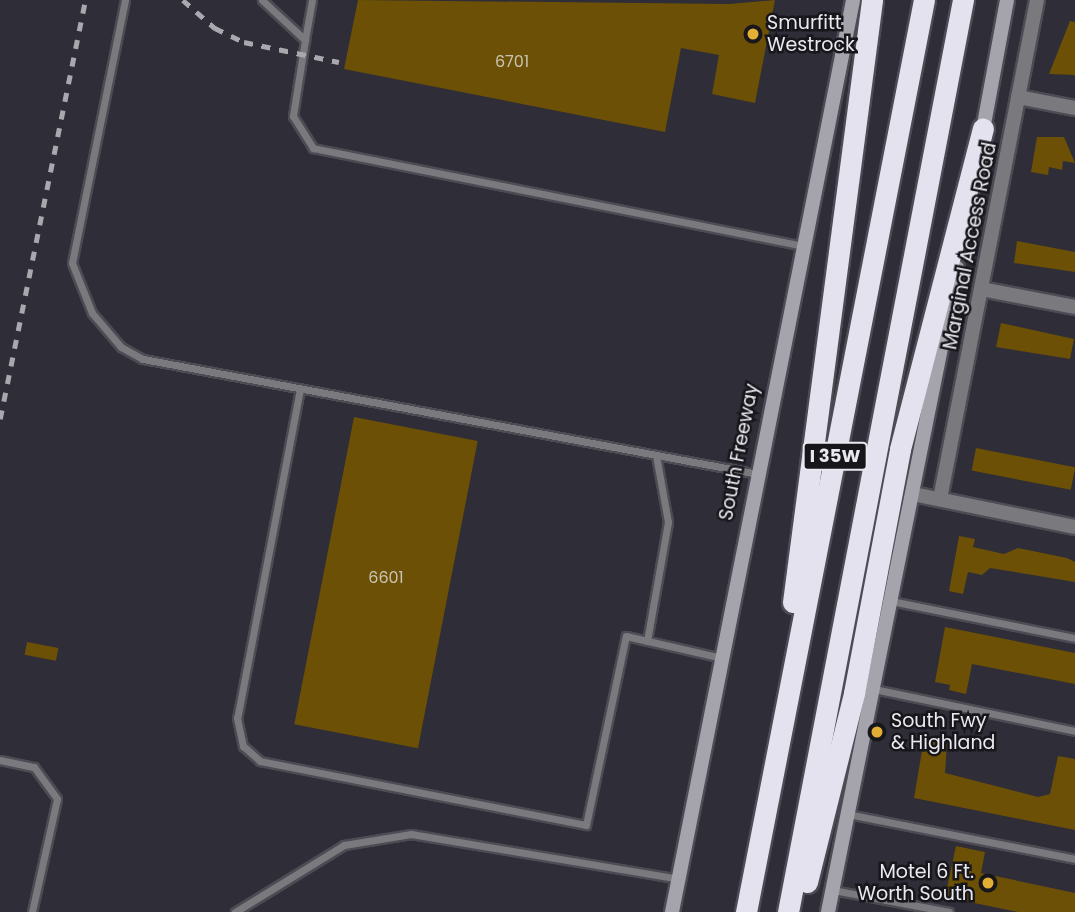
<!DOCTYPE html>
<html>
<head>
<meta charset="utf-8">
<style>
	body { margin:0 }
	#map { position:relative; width:1075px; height:912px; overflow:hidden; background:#2f2d37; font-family:Poppins,sans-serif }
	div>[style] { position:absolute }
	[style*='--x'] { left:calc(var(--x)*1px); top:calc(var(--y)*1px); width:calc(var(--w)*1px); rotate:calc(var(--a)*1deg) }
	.building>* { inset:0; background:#6c5005; transform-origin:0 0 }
	.roads { filter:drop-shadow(2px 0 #4d4b54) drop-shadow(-2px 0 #4d4b54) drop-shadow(0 2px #4d4b54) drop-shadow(0 -2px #4d4b54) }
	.service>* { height:7px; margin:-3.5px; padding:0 3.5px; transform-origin:3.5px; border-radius:3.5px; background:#7a797e }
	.minor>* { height:14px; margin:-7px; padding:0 7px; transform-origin:7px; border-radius:7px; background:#7a797e }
	.secondary>* { height:14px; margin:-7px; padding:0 7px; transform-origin:7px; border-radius:7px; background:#a5a3ac }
	.motorway>* { height:21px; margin:-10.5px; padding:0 10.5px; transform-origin:10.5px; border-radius:10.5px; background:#e3e2ee }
	.rail>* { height:4.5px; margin-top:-2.25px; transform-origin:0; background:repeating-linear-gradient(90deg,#a9a8af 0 9px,transparent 0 18px) }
	.dots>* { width:19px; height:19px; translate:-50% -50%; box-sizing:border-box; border:4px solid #17161b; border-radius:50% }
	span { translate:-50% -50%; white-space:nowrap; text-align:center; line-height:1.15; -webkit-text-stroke:5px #17161b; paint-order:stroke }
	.number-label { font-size:16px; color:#cac3b4 }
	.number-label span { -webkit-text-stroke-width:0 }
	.shield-label span { padding:2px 5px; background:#17161b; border:2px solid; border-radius:5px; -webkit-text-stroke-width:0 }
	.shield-label { font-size:18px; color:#eae9ef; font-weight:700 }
	.poi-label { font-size:19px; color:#eae9ef }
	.left { translate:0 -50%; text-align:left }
	.right { translate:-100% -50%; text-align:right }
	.street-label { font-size:19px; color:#eae9ef }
</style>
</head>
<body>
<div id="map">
	<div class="building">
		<div style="clip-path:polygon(358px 0,729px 4px,775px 0,755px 103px,712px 94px,719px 55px,681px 48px,665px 132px,344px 69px)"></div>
		<div style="clip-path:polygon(1070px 21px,1075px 22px,1075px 75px,1049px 74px)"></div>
		<div style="clip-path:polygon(1037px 137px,1064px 137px,1075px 163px,1063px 161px,1062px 170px,1049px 167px,1048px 175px,1031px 172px)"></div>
		<div style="clip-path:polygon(1017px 241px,1075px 252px,1075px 272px,1014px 263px)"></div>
		<div style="clip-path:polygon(1001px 323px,1074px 339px,1070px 359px,996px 347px)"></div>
		<div style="left:354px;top:417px;width:126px;height:313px;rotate:11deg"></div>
		<div style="left:976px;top:448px;width:101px;height:23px;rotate:11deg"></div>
		<div style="clip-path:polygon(959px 536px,975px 539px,973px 547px,1004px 554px,1018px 548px,1067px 558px,1075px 562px,1075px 582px,990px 568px,982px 575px,968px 572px,963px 594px,949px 591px)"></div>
		<div style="clip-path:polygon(945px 627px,1075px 653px,1075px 684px,972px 664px,966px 694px,949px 690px,950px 685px,935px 682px)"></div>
		<div style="left:27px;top:642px;width:32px;height:13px;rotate:11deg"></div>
		<div style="clip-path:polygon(924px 739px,947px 744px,945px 773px,1038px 797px,1050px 794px,1058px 756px,1075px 759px,1075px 830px,914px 798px)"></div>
		<div style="clip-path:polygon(956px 846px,985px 852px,981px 873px,1075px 893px,1075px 912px,1018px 912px,945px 897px)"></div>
	</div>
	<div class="roads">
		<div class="service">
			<div style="--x:125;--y:0;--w:268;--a:101.4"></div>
			<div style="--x:72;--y:263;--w:54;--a:68.2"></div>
			<div style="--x:92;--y:313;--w:45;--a:49.5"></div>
			<div style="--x:121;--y:347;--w:25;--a:29"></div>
			<div style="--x:143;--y:359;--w:626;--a:10.59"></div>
			<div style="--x:262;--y:0;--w:59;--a:42.9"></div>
			<div style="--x:305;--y:40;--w:77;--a:99"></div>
			<div style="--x:293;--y:116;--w:38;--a:58"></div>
			<div style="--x:313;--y:148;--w:500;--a:11.3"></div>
			<div style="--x:305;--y:40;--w:41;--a:-80.1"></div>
			<div style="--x:300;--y:389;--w:335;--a:100.8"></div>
			<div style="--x:237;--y:718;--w:29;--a:78"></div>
			<div style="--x:243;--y:746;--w:23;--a:41"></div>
			<div style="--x:260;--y:761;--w:332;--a:11.1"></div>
			<div style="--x:586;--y:825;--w:193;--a:-78.1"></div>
			<div style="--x:626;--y:636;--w:98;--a:12.9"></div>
			<div style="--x:891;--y:601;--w:188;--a:11.4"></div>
			<div style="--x:647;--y:641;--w:121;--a:-80"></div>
			<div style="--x:668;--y:522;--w:68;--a:-100.2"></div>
			<div style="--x:874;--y:689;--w:205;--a:11.8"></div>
			<div style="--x:0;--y:760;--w:35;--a:12"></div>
			<div style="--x:34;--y:767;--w:39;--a:54"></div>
			<div style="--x:57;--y:799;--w:116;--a:102.5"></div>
			<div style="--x:848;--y:814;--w:231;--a:11.2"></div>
			<div style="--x:833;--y:890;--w:118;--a:10.7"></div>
			<div style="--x:235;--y:912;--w:128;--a:-31.6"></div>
			<div style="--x:344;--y:845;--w:68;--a:-9.3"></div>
			<div style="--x:411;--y:834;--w:272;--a:9.5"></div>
		</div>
		<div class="minor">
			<div style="--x:1018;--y:97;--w:58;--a:10.9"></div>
			<div style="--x:981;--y:289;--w:96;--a:10.8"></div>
			<div style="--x:913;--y:494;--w:165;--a:11.5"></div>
			<div style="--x:940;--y:499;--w:508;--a:-79"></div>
		</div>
		<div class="secondary">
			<div style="--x:982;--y:135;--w:137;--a:-79.5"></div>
			<div style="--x:672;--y:912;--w:930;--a:-78.77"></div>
			<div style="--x:828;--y:912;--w:657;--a:-78.67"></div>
		</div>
		<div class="motorway">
			<div style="--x:793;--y:602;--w:607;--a:-82.52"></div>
			<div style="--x:807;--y:882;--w:195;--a:-76"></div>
			<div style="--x:854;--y:693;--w:248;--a:-79.3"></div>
			<div style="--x:900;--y:449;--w:331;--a:-75.5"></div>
			<div style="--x:746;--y:912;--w:929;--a:-78.96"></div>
			<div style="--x:788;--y:912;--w:929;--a:-79.14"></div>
		</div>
	</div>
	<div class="rail">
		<div style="--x:183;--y:0;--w:43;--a:41.2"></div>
		<div style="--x:215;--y:28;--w:32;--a:26"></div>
		<div style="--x:244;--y:42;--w:97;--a:11.9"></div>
		<div style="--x:0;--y:419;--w:428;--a:-78.5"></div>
	</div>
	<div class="dots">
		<div style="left:753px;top:34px;background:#e2af34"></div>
		<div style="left:877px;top:732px;background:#e2af34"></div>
		<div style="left:988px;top:883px;background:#e2af34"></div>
	</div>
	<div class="number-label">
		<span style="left:512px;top:62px">6701</span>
		<span style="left:386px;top:578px">6601</span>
	</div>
	<div class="shield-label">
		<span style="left:835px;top:456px">I 35W</span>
	</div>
	<div class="poi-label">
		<span class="left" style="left:767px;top:34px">Smurfitt<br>Westrock</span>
		<span class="left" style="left:891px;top:732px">South Fwy<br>&amp; Highland</span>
		<span class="right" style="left:974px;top:883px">Motel 6 Ft.<br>Worth South</span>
	</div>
	<div class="street-label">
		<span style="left:970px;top:246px;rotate:-79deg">Marginal Access Road</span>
		<span style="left:739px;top:452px;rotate:-79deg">South Freeway</span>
	</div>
</div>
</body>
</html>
